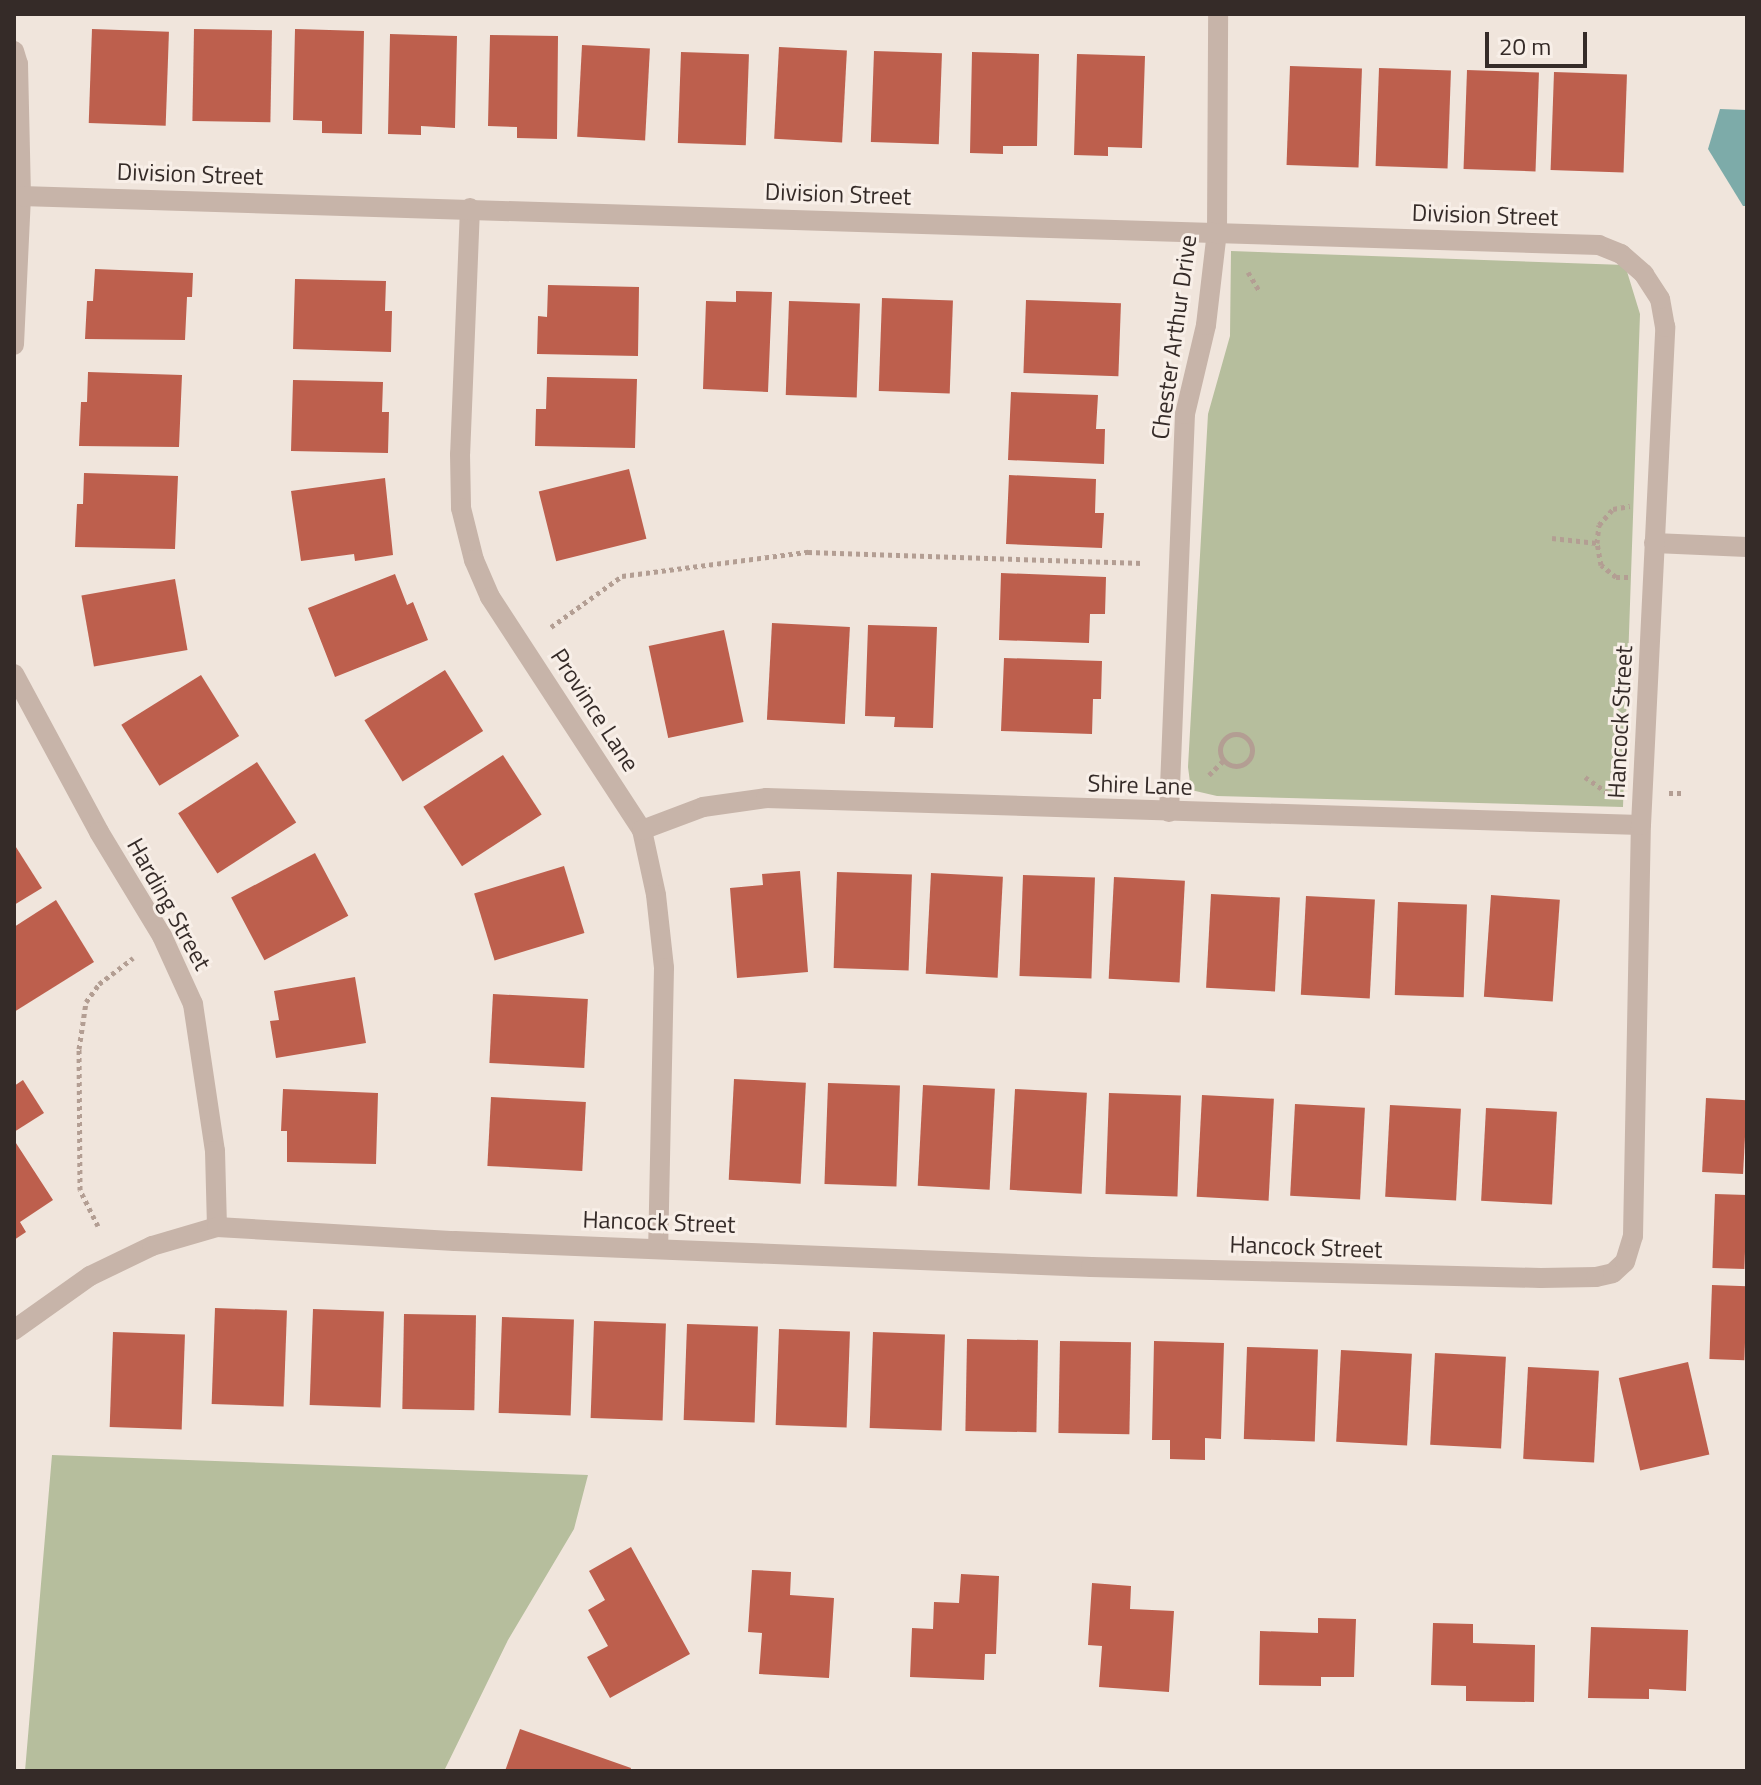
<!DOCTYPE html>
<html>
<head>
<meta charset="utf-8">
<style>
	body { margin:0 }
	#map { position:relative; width:1761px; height:1785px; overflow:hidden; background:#f0e5dc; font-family:"Titillium Web",sans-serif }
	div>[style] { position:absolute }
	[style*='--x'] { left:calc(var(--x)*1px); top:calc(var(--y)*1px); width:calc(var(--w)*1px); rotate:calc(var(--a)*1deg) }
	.green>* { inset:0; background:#b6be9d }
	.water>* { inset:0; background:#7daba9 }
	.building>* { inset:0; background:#bd5f4d; transform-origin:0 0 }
	.path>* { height:5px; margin-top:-2.5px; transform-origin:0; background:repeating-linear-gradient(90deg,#b39e93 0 4px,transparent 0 8px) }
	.path>.ring { margin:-2.5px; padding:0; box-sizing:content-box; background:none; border:5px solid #b39e93; border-radius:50% }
	.minor>* { height:20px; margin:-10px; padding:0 10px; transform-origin:10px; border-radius:10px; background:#c7b4a9 }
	span { translate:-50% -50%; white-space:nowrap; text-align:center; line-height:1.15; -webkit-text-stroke:6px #f8efe8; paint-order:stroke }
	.street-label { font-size:24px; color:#352b28 }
	.frame { position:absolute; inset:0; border:16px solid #352b28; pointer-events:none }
	.scale { position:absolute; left:1485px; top:32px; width:102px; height:36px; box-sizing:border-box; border:4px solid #352b28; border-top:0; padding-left:10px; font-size:24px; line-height:28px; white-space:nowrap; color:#352b28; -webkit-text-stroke:6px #f8efe8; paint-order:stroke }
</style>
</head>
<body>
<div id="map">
	<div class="green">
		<div style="clip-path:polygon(1231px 251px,1625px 265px,1640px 314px,1623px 807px,1217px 796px,1191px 790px,1188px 767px,1208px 414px,1230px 336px)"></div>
		<div style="clip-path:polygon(52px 1455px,588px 1475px,574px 1529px,508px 1640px,444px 1771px,25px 1771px)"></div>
	</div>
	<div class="water">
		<div style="clip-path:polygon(1720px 109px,1747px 110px,1747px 206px,1743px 206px,1708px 149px)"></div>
	</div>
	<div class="building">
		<div style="left:92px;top:29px;width:77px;height:94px;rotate:2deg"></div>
		<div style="left:194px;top:29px;width:78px;height:92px;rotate:1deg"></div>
		<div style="clip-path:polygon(295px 29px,364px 31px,362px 134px,322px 133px,322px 121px,293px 120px)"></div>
		<div style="clip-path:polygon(390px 34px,457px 36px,455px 128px,421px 126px,421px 135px,388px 134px)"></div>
		<div style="clip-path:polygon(490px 35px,558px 36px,557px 139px,517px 138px,517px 127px,488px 126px)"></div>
		<div style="left:582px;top:45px;width:68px;height:92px;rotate:3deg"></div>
		<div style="left:779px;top:47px;width:68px;height:92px;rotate:3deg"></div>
		<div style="left:874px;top:51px;width:68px;height:91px;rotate:2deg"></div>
		<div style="left:681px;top:52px;width:68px;height:91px;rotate:2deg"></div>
		<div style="clip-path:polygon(972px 52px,1039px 54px,1037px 146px,1003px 146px,1003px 154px,970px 153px)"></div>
		<div style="clip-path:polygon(1077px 54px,1145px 56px,1142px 148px,1108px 147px,1108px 156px,1074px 155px)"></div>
		<div style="left:1290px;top:66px;width:72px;height:99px;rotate:2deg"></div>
		<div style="left:1379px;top:68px;width:72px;height:98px;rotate:2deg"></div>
		<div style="left:1467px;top:70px;width:72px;height:99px;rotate:2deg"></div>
		<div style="left:1554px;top:72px;width:73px;height:98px;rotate:2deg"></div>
		<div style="clip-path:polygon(95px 269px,193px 273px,192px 297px,187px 297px,185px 340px,85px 339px,87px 301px,93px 301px)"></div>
		<div style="clip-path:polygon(295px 279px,386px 281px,385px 311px,392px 311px,391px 352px,293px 349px)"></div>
		<div style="clip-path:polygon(548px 285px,639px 287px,638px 356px,537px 354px,538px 316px,547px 317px)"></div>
		<div style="clip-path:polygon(736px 291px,772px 292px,768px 392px,703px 389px,706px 301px,736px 302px)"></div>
		<div style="left:882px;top:298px;width:71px;height:93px;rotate:2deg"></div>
		<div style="left:1026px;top:300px;width:95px;height:73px;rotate:2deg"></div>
		<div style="left:789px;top:301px;width:71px;height:94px;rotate:2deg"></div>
		<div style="clip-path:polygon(88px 372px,182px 375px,179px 447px,79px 446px,81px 402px,87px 402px)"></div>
		<div style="clip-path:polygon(547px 377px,637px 379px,635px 448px,535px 446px,536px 409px,546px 409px)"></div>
		<div style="clip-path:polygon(293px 380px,383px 382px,382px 412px,389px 412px,388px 453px,291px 451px)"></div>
		<div style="clip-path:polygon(1011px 392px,1098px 395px,1096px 429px,1105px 429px,1104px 464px,1008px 460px)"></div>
		<div style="left:629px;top:469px;width:72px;height:93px;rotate:76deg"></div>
		<div style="clip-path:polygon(84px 473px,178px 476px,175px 549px,75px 547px,77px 504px,83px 504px)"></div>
		<div style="clip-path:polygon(1009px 475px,1096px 479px,1095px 513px,1104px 513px,1102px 548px,1006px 544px)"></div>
		<div style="clip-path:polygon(385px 478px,393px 555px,355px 561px,354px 554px,301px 561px,291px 491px)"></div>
		<div style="clip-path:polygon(1001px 573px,1106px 577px,1105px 614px,1090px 614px,1089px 643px,999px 640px)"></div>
		<div style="clip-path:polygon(395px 574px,407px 605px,413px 602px,428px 640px,335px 677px,308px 608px)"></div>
		<div style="left:175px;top:579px;width:72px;height:95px;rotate:80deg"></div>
		<div style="left:772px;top:623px;width:78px;height:97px;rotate:3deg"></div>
		<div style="clip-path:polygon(868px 625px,937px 627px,933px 728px,894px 727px,895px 717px,865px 716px)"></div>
		<div style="left:724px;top:630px;width:94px;height:77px;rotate:78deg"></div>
		<div style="clip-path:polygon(1004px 658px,1102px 661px,1101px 699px,1093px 699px,1092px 734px,1001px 731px)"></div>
		<div style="left:445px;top:670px;width:72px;height:95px;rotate:58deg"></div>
		<div style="left:201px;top:675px;width:72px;height:94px;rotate:58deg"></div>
		<div style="left:503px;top:755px;width:71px;height:95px;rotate:57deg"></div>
		<div style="left:257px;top:762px;width:72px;height:94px;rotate:57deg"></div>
		<div style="clip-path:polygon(14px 844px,42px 888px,14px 905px)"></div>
		<div style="left:315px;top:853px;width:71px;height:95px;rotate:62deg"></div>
		<div style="left:564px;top:866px;width:70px;height:94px;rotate:73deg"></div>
		<div style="clip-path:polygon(800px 871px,808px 972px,737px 978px,730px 888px,763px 885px,762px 874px)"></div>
		<div style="left:837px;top:872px;width:75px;height:96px;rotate:2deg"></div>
		<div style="left:931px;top:873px;width:72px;height:101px;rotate:3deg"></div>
		<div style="left:1023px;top:875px;width:72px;height:101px;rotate:2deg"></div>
		<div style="left:1114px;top:877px;width:71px;height:102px;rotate:3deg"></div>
		<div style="left:1211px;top:894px;width:69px;height:94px;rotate:3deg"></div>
		<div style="left:1491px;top:895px;width:69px;height:102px;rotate:4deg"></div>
		<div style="left:1306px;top:896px;width:69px;height:99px;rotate:3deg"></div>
		<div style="clip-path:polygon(56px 900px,94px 962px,14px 1012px,14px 927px)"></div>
		<div style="left:1398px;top:902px;width:69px;height:93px;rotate:2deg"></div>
		<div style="clip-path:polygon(355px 977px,366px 1043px,276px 1058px,270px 1021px,279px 1020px,274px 991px)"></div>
		<div style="left:493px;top:994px;width:95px;height:69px;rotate:3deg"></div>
		<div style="left:734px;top:1079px;width:72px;height:101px;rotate:3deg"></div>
		<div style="clip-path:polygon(23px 1080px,44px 1113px,14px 1132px,14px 1086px)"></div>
		<div style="left:828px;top:1083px;width:72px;height:101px;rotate:2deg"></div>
		<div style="left:923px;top:1085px;width:72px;height:101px;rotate:3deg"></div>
		<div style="clip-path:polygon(283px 1089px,378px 1093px,376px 1164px,287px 1162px,287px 1131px,281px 1131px)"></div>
		<div style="left:1015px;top:1089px;width:72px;height:101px;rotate:3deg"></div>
		<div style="left:1109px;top:1093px;width:72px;height:101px;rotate:2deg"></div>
		<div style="left:1202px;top:1095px;width:72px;height:102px;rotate:3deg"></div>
		<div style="left:491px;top:1097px;width:95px;height:69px;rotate:3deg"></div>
		<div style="left:1706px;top:1098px;width:41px;height:74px;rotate:3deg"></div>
		<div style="left:1295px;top:1104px;width:70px;height:92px;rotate:3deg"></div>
		<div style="left:1390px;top:1105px;width:71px;height:92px;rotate:3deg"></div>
		<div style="left:1486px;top:1108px;width:71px;height:93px;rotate:3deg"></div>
		<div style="clip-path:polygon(14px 1140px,53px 1200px,20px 1222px,26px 1232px,14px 1240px)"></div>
		<div style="left:1715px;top:1194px;width:32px;height:74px;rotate:2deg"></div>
		<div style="left:1712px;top:1285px;width:35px;height:74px;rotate:2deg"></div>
		<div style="left:215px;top:1308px;width:72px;height:96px;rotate:2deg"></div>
		<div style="left:313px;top:1309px;width:71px;height:96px;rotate:2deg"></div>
		<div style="left:404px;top:1314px;width:72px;height:95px;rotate:1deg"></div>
		<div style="left:502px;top:1317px;width:72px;height:96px;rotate:2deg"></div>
		<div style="left:594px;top:1321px;width:72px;height:97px;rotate:2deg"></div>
		<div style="left:687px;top:1324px;width:71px;height:96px;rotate:2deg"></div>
		<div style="left:779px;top:1329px;width:71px;height:96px;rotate:2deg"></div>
		<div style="left:113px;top:1332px;width:72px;height:95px;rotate:2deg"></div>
		<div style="left:873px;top:1332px;width:72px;height:96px;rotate:2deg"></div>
		<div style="left:967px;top:1339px;width:71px;height:92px;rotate:1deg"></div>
		<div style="left:1060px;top:1341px;width:71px;height:92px;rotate:1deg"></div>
		<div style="clip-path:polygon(1154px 1341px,1224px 1343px,1221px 1439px,1205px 1438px,1205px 1460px,1170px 1459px,1170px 1440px,1152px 1440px)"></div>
		<div style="left:1247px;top:1347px;width:71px;height:92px;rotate:2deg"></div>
		<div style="left:1341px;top:1350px;width:71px;height:92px;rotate:3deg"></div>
		<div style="left:1435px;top:1353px;width:71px;height:92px;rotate:3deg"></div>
		<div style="left:1688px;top:1362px;width:95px;height:71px;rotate:77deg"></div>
		<div style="left:1528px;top:1367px;width:71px;height:92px;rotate:3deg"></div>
		<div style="clip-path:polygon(631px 1547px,690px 1654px,610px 1698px,587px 1657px,608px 1646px,588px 1610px,605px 1600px,589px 1571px)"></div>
		<div style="clip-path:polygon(752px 1570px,791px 1572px,790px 1595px,834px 1598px,829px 1678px,759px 1674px,762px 1633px,748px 1632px)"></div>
		<div style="clip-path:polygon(961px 1574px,999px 1576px,996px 1654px,985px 1654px,984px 1680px,910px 1677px,912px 1628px,933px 1629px,934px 1602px,959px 1603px)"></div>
		<div style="clip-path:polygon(1092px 1583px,1131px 1586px,1130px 1609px,1174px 1611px,1169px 1692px,1099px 1687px,1102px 1646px,1088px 1645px)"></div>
		<div style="clip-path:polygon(1318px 1618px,1356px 1619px,1354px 1677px,1321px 1677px,1321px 1686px,1259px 1685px,1260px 1631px,1318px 1633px)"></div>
		<div style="clip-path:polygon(1433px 1623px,1473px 1624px,1473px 1643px,1535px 1645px,1534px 1702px,1466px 1701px,1466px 1686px,1431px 1685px)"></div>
		<div style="clip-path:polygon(1591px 1627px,1688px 1630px,1686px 1691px,1649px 1689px,1649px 1699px,1588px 1698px)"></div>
		<div style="clip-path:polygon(520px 1729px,631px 1768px,630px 1771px,505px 1771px)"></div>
	</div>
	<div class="path">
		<div style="--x:1248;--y:272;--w:23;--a:59"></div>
		<div style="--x:1552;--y:538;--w:45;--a:6.3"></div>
		<div style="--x:1628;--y:577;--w:12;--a:180"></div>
		<div style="--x:1616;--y:577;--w:19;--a:-141"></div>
		<div style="--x:1601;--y:565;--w:22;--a:-100"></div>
		<div style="--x:1597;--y:543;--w:18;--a:-84"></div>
		<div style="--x:1599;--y:525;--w:21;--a:-49"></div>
		<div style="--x:1613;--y:509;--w:17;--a:-10"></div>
		<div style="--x:551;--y:627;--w:87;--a:-35.7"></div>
		<div style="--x:622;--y:576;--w:188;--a:-7.4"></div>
		<div style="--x:808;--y:552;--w:335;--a:1.9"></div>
		<div class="ring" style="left:1220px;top:734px;width:27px;height:27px"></div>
		<div style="--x:1209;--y:775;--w:20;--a:-45"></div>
		<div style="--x:1585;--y:777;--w:29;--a:35"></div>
		<div style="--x:1609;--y:794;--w:5;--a:0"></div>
		<div style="--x:1669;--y:793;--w:12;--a:0"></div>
		<div style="--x:98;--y:1226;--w:40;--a:-116.6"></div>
		<div style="--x:80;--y:1190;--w:141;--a:-90.4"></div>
		<div style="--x:79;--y:1049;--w:48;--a:-81.5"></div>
		<div style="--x:86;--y:1002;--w:22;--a:-54"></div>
		<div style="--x:99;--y:984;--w:43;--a:-37.4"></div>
	</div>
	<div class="minor">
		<div style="--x:14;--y:51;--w:14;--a:73"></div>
		<div style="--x:18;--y:64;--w:132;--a:88.7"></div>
		<div style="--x:21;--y:196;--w:149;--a:92.7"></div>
		<div style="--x:470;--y:208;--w:246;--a:92.3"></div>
		<div style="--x:460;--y:454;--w:54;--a:88.9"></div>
		<div style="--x:461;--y:508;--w:54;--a:76"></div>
		<div style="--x:474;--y:560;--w:40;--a:66.6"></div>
		<div style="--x:490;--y:597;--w:278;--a:56.9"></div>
		<div style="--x:642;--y:830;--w:66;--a:77.8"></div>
		<div style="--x:656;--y:895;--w:73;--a:83.7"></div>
		<div style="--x:664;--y:968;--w:280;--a:91.2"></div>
		<div style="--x:1654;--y:543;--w:93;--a:2.5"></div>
		<div style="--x:14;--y:674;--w:179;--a:61.7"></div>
		<div style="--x:99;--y:832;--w:122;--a:58.8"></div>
		<div style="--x:162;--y:936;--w:75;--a:65.5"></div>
		<div style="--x:193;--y:1004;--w:149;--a:81.5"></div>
		<div style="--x:215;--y:1151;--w:76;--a:88.5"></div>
		<div style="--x:1169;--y:812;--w:398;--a:-87.7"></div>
		<div style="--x:1185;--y:414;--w:91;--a:-76.7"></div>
		<div style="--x:1206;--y:325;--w:94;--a:-83.3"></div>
		<div style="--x:1217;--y:232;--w:218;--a:-89.7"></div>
		<div style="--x:642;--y:830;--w:65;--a:-20.7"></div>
		<div style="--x:703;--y:807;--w:64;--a:-8.1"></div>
		<div style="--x:766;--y:798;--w:875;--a:1.77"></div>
		<div style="--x:14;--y:1330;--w:93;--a:-35.4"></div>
		<div style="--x:90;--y:1276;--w:69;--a:-25.8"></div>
		<div style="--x:152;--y:1246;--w:68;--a:-16.3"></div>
		<div style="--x:217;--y:1227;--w:238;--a:3.4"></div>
		<div style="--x:455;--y:1241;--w:637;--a:2.34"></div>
		<div style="--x:1091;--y:1267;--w:450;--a:1.4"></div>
		<div style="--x:1541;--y:1278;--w:55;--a:-1"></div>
		<div style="--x:1596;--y:1277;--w:17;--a:-13"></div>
		<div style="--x:1613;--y:1273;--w:16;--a:-43"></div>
		<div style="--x:1625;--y:1262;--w:27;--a:-73"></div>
		<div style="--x:1633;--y:1236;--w:411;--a:-88.9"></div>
		<div style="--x:1641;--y:825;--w:499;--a:-87.2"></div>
		<div style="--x:1665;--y:327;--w:28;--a:-100"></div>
		<div style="--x:1660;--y:299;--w:30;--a:-123"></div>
		<div style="--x:1644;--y:274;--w:30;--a:-139"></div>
		<div style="--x:1621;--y:254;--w:24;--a:-158"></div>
		<div style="--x:1599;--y:245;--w:1579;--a:-178.22"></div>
	</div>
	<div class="street-label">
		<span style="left:190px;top:174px;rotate:2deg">Division Street</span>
		<span style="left:838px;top:194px;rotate:2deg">Division Street</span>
		<span style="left:1485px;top:215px;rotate:2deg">Division Street</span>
		<span style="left:1174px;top:337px;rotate:-82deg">Chester Arthur Drive</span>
		<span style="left:595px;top:710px;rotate:57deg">Province Lane</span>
		<span style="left:1620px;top:722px;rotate:-87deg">Hancock Street</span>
		<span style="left:1140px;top:785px;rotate:2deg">Shire Lane</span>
		<span style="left:169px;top:904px;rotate:61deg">Harding Street</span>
		<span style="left:659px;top:1222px;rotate:2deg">Hancock Street</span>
		<span style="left:1306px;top:1247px;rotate:2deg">Hancock Street</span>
	</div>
	<div class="frame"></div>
	<div class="scale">20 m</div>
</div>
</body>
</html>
